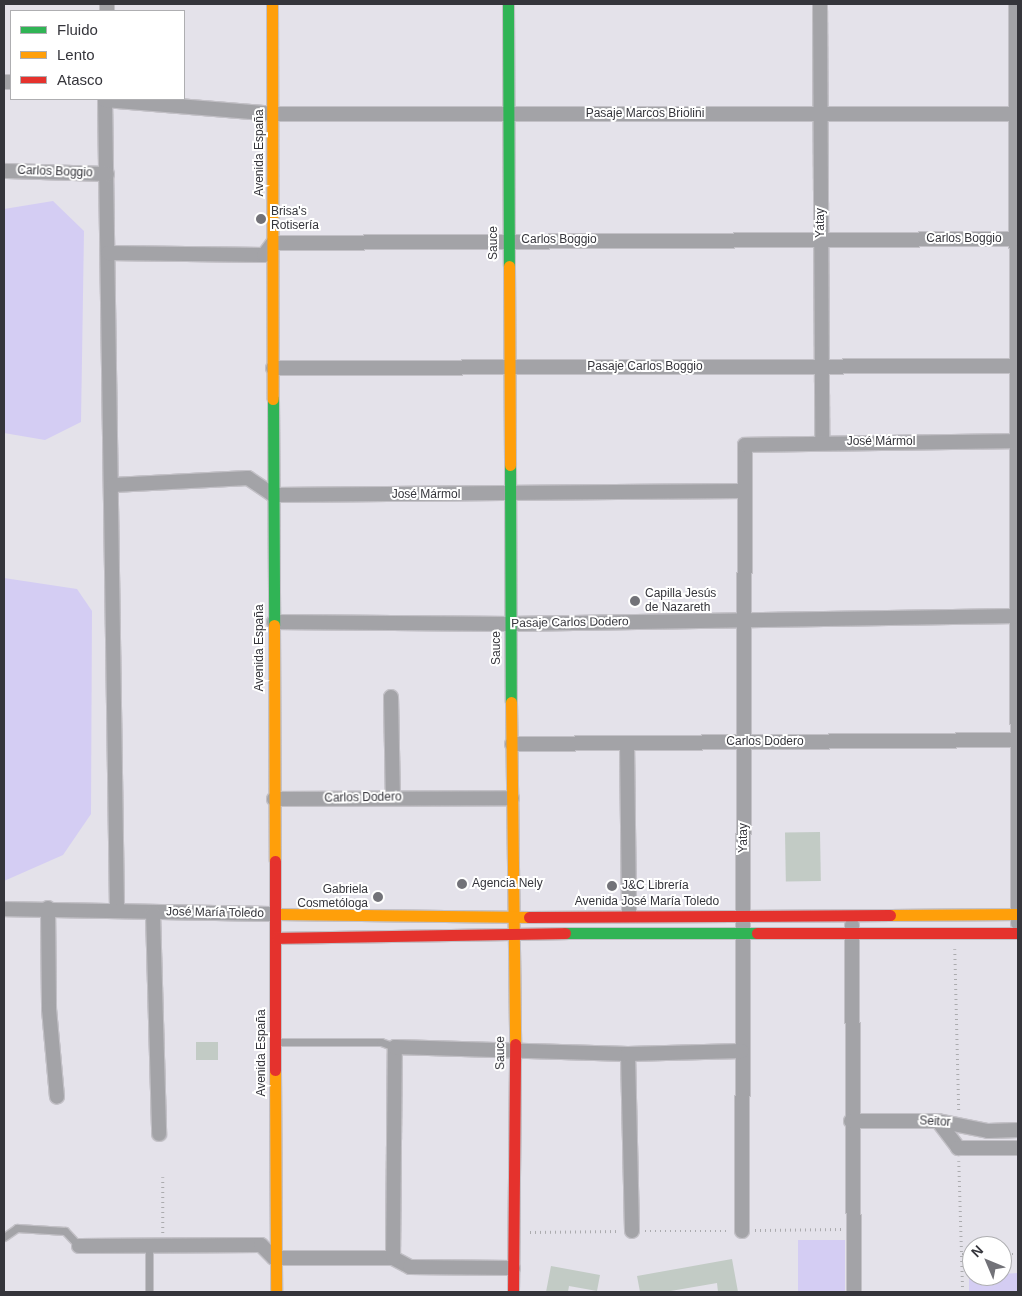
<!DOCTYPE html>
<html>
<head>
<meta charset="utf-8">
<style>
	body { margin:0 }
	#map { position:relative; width:1022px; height:1296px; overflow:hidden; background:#e4e2ea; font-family:Helvetica,sans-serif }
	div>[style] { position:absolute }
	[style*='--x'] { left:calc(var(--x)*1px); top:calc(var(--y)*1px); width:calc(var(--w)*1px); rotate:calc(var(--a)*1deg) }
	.green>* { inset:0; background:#d4cdf3; transform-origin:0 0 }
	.building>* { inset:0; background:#c2cbc5; transform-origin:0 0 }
	.path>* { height:2.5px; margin-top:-1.25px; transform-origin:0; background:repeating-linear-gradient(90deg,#ababae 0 1px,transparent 0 5px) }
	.roads { filter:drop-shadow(1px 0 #c2c0c6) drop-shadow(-1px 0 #c2c0c6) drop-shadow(0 1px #c2c0c6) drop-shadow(0 -1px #c2c0c6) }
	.lane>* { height:7px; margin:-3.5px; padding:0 3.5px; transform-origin:3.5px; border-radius:3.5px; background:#a3a3a7 }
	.street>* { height:14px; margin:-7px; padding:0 7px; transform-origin:7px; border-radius:7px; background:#a3a3a7 }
	.fast>* { height:11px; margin:-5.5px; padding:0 5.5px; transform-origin:5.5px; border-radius:5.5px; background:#30b455 }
	.slow>* { height:11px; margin:-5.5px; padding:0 5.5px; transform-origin:5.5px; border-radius:5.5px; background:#ff9f0a }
	.jam>* { height:11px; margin:-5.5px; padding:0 5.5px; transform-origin:5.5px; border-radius:5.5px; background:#e5322d }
	.dots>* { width:14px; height:14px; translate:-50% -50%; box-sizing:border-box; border:2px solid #fff; border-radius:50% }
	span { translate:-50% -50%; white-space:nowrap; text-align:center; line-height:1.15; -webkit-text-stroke:4px #fff; paint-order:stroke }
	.street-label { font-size:12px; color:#35353b }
	.poi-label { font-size:12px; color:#35353b }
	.left { translate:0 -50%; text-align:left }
	.right { translate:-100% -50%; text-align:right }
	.frame { position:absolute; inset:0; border:5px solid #35353b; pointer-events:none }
	.legend { position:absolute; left:10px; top:10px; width:175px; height:90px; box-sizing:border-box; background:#fff; border:1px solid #aeaeb1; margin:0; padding:6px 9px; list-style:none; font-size:15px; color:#35353b }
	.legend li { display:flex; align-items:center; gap:10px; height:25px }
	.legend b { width:25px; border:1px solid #aeaeb1 }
	.north { position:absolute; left:962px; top:1236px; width:50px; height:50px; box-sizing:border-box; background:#fff; border:1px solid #aeaeb1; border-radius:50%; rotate:315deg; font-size:14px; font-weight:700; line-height:20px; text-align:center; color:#35353b }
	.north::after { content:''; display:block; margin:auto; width:18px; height:22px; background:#727278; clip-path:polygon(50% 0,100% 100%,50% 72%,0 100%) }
</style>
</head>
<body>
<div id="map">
	<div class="green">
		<div style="clip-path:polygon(53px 201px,84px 231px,81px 422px,45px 440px,4px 433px,4px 209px)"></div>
		<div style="clip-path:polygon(4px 578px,77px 589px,92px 611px,91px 814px,63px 855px,4px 881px)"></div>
		<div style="left:798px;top:1240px;width:47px;height:52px"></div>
		<div style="clip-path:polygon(969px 1273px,972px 1276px,1018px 1273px,1018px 1292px,969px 1292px)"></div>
	</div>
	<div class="building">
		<div style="left:820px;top:832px;width:49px;height:35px;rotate:89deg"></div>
		<div style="left:196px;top:1042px;width:22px;height:18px"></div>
		<div style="clip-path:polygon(732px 1259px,738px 1292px,718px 1292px,717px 1283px,665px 1292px,640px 1292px,637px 1276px)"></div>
		<div style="clip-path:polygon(551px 1266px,600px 1275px,597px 1291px,569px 1286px,568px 1292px,546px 1292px)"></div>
	</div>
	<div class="path">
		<div style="--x:955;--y:949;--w:164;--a:88.6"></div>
		<div style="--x:959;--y:1161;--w:131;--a:88.3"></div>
		<div style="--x:163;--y:1177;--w:56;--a:90"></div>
		<div style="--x:755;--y:1230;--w:87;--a:-0.7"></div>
		<div style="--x:645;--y:1231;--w:85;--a:0"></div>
		<div style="--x:530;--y:1232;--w:90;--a:-0.6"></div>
		<div style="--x:962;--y:1254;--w:10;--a:0"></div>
		<div style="--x:1002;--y:1254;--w:16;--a:0"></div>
	</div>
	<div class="roads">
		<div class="lane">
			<div style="--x:276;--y:1042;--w:105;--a:0"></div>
			<div style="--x:381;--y:1042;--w:15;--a:20"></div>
			<div style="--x:4;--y:1237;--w:16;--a:-35"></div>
			<div style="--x:17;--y:1228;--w:48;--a:3.6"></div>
			<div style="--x:65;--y:1231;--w:21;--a:47"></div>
			<div style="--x:149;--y:1292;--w:46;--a:-90"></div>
		</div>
		<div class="street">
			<div style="--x:820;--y:4;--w:438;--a:89.7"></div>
			<div style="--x:1016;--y:4;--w:919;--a:89.88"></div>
			<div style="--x:107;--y:11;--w:7;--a:-90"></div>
			<div style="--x:4;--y:82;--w:7;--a:0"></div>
			<div style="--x:105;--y:99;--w:812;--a:89.15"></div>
			<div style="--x:105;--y:100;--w:171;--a:4.7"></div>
			<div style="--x:275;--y:114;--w:741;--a:0"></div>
			<div style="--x:4;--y:171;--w:103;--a:1.7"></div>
			<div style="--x:108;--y:253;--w:156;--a:0.7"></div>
			<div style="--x:264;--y:255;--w:15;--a:-53"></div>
			<div style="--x:273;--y:243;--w:743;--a:-0.31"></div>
			<div style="--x:273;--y:368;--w:744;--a:-0.15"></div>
			<div style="--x:113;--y:485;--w:135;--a:-3"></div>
			<div style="--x:248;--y:478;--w:30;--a:34"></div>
			<div style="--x:273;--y:495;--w:471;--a:-0.5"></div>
			<div style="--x:274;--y:622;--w:237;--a:0.5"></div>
			<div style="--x:511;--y:624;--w:505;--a:-0.91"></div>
			<div style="--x:391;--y:697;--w:100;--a:88.9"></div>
			<div style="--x:627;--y:743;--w:172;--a:89.3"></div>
			<div style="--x:512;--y:744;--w:506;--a:-0.45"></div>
			<div style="--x:274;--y:799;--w:238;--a:-0.2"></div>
			<div style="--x:48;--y:908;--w:101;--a:89.4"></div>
			<div style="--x:49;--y:1009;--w:88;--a:84.8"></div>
			<div style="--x:4;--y:909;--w:272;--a:1.1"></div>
			<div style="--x:153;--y:913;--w:221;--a:88.4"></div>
			<div style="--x:852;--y:925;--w:367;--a:89.7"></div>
			<div style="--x:628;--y:1054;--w:177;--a:88.7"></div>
			<div style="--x:851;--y:1121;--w:87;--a:0"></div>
			<div style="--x:938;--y:1121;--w:51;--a:11.3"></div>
			<div style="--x:988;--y:1131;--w:30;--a:-2"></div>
			<div style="--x:938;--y:1121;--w:34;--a:53"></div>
			<div style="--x:958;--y:1148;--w:60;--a:0"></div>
			<div style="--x:742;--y:1231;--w:786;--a:-89.78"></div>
			<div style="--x:745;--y:445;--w:273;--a:-0.8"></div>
			<div style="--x:79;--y:1246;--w:182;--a:-0.3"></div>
			<div style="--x:261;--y:1245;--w:18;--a:45"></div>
			<div style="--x:274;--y:1258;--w:119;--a:0"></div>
			<div style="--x:393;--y:1258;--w:19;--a:28"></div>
			<div style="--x:410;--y:1267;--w:103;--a:0.6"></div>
			<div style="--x:393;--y:1258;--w:211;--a:-89.5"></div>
			<div style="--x:395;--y:1047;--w:233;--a:1.7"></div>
			<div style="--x:628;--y:1054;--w:114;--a:-1.5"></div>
		</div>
		<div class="fast">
			<div style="--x:508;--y:4;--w:262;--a:89.8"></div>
			<div style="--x:273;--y:399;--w:226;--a:89.7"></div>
			<div style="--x:510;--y:465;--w:237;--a:89.8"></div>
			<div style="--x:565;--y:933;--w:192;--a:0"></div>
		</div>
		<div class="slow">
			<div style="--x:272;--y:4;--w:395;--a:89.9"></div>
			<div style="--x:509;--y:266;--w:199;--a:89.7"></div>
			<div style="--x:274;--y:625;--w:236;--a:89.8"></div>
			<div style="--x:511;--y:702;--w:342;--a:89.3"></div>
			<div style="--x:276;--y:914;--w:253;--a:0.7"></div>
			<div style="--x:890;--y:915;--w:128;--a:-0.4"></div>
			<div style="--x:275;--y:1070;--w:222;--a:89.7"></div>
		</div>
		<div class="jam">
			<div style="--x:275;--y:861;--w:209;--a:90"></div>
			<div style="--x:529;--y:917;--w:361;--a:-0.3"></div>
			<div style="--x:757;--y:933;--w:261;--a:0"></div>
			<div style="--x:277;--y:938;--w:288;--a:-1"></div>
			<div style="--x:513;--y:1292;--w:248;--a:-89.5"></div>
		</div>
	</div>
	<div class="dots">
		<div style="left:261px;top:219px;background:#727278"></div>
		<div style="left:635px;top:601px;background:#727278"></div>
		<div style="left:462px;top:884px;background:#727278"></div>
		<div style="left:612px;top:886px;background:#727278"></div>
		<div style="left:378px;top:897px;background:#727278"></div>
	</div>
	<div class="street-label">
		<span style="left:645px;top:114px">Pasaje Marcos Briolini</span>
		<span style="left:260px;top:153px;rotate:-90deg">Avenida España</span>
		<span style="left:55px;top:172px;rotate:2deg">Carlos Boggio</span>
		<span style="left:821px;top:223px;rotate:-90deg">Yatay</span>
		<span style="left:964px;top:239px">Carlos Boggio</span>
		<span style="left:559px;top:240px">Carlos Boggio</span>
		<span style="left:494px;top:243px;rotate:-90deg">Sauce</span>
		<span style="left:645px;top:367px">Pasaje Carlos Boggio</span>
		<span style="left:881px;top:442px">José Mármol</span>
		<span style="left:426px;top:495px">José Mármol</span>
		<span style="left:570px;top:623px;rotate:-1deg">Pasaje Carlos Dodero</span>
		<span style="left:260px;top:648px;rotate:-90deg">Avenida España</span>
		<span style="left:497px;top:648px;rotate:-90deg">Sauce</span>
		<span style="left:765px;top:742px">Carlos Dodero</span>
		<span style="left:363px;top:798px;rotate:-1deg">Carlos Dodero</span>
		<span style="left:744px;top:838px;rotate:-90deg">Yatay</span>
		<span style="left:647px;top:902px">Avenida José María Toledo</span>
		<span style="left:215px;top:913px;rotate:1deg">José María Toledo</span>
		<span style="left:262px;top:1053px;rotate:-90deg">Avenida España</span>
		<span style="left:501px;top:1053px;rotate:-90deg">Sauce</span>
		<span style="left:935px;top:1122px;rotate:3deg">Seitor</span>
	</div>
	<div class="poi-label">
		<span class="left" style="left:271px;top:219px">Brisa's<br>Rotisería</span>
		<span class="left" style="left:645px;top:601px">Capilla Jesús<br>de Nazareth</span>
		<span class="left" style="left:472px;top:884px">Agencia Nely</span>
		<span class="left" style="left:622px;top:886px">J&amp;C Librería</span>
		<span class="right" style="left:368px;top:897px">Gabriela<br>Cosmetóloga</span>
	</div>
	<div class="frame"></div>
	<ul class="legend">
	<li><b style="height:6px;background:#30b455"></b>Fluido</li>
	<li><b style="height:6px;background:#ff9f0a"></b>Lento</li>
	<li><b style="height:6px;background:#e5322d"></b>Atasco</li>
	</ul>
	<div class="north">N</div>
</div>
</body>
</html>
